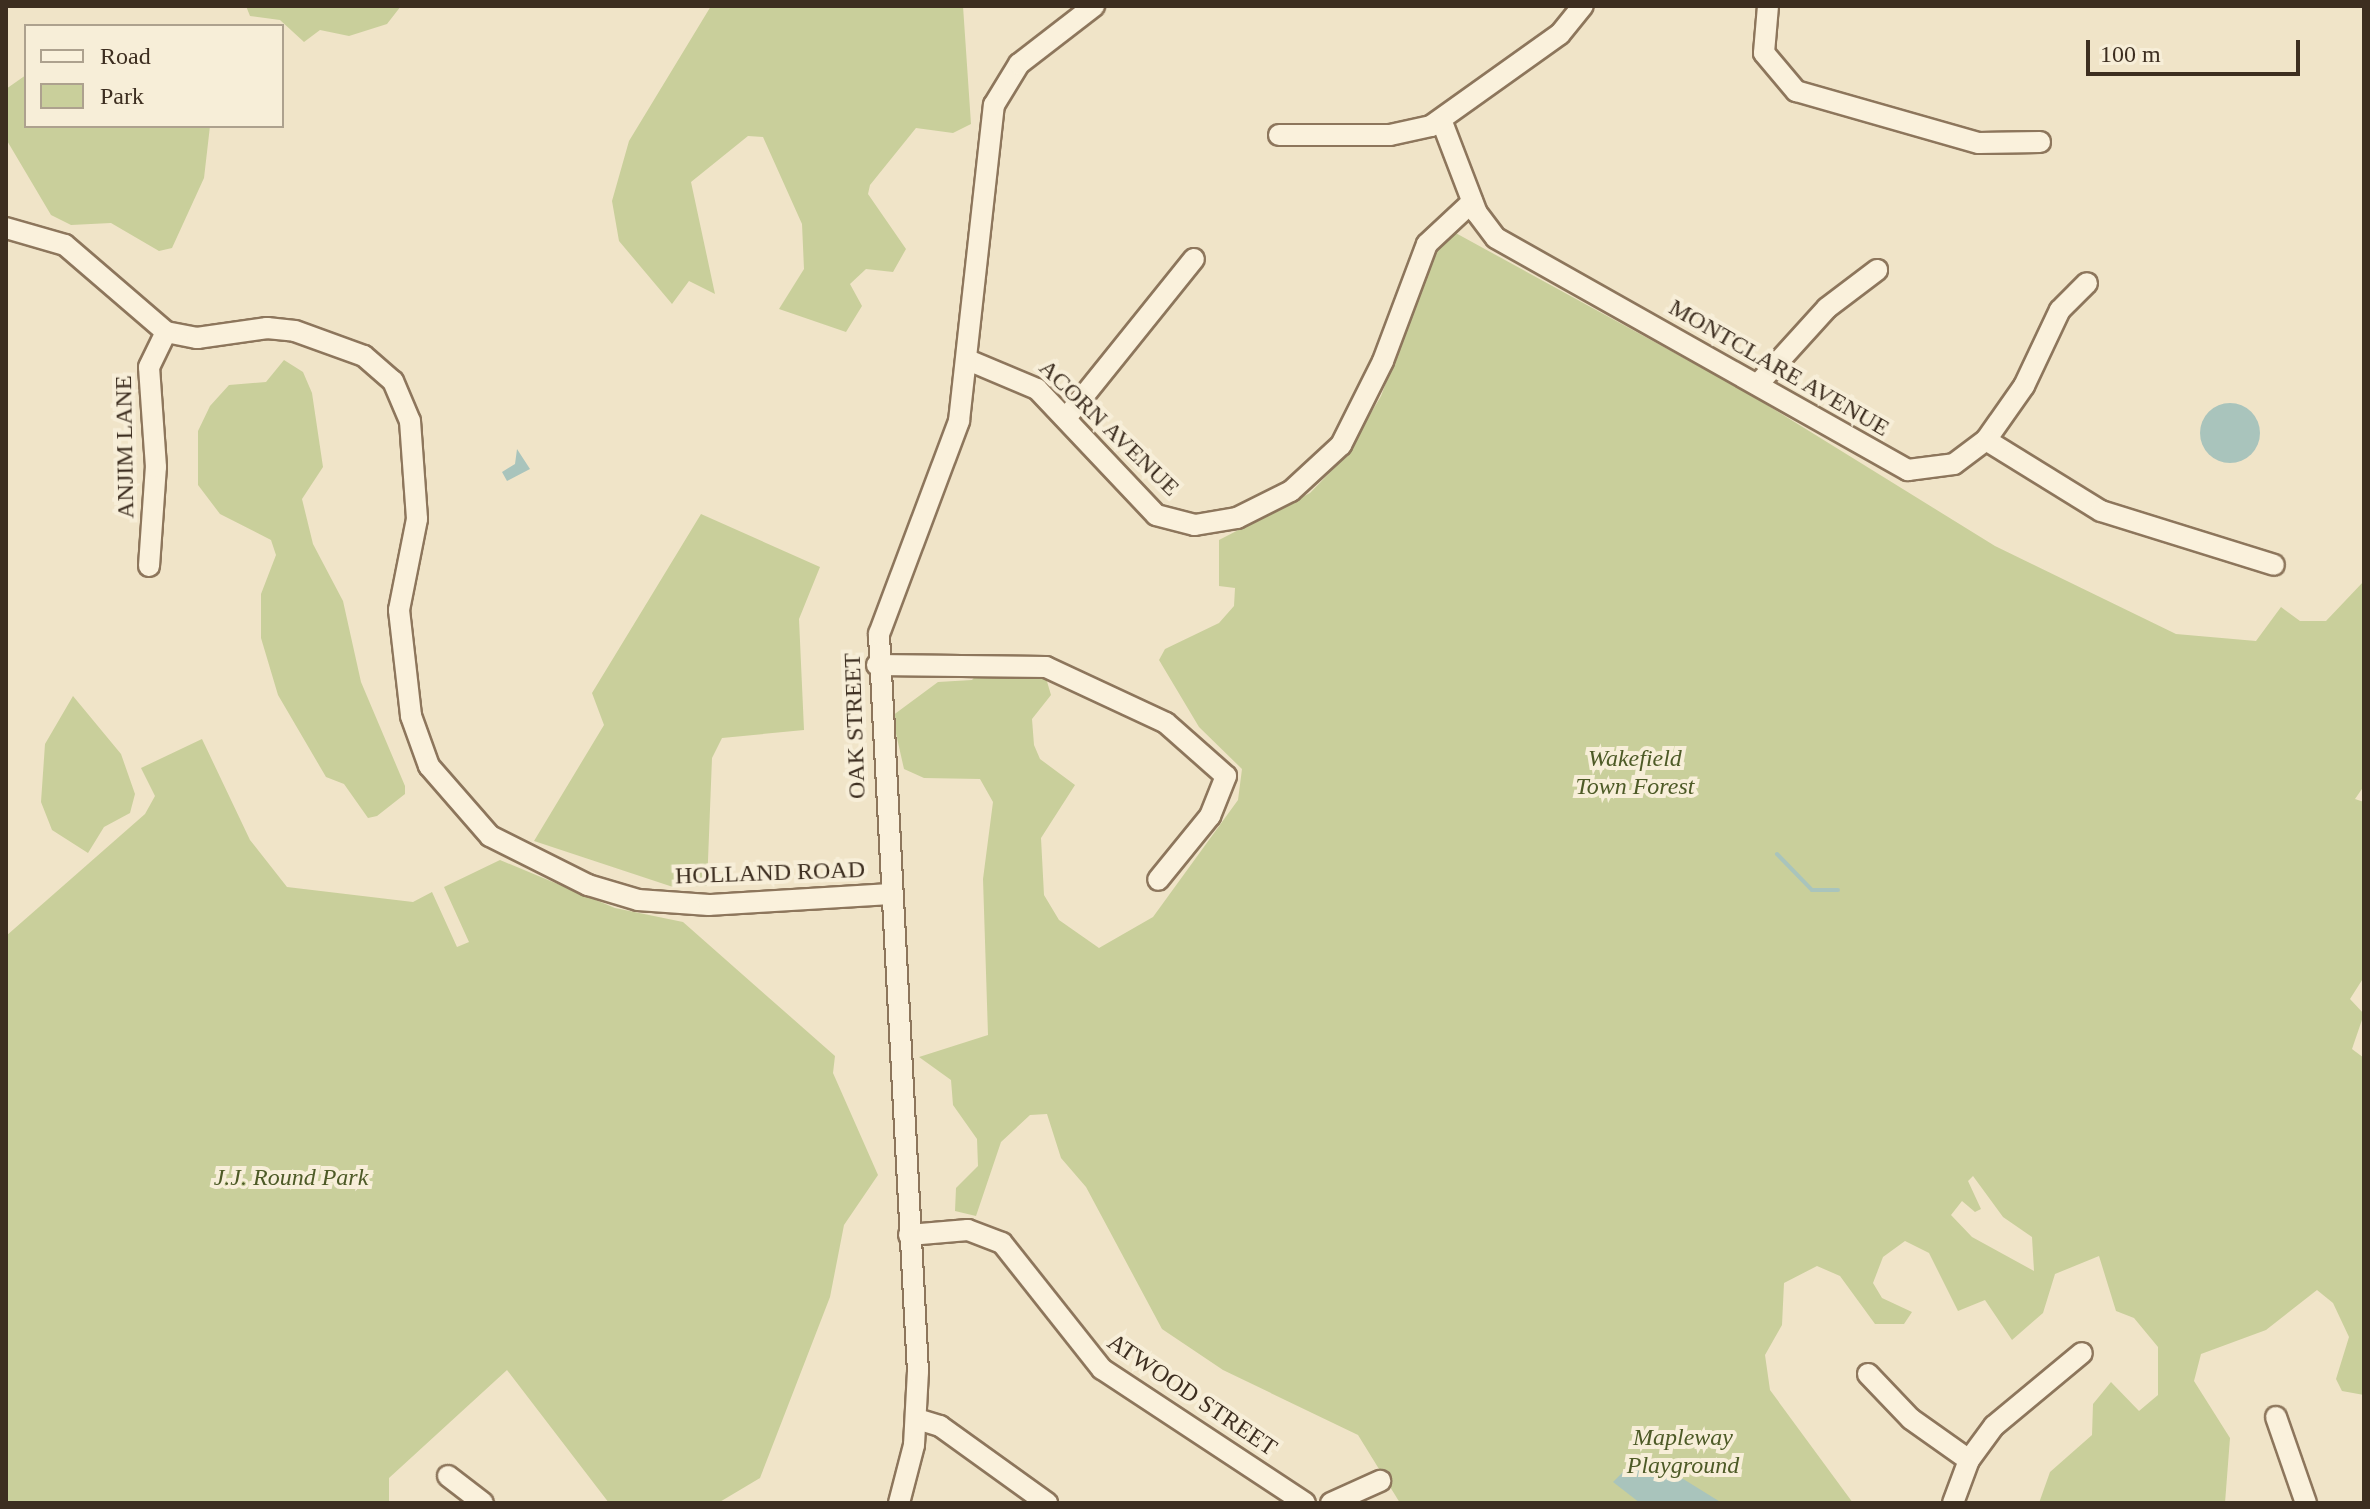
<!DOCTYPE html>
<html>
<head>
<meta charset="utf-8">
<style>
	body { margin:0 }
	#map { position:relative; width:2370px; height:1509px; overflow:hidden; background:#f0e4c8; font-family:Georgia,serif }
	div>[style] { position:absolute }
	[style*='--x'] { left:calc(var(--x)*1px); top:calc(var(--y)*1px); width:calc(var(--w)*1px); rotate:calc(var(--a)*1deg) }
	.green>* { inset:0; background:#c9cf9b }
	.water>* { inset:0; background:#a9c4bc }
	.round { border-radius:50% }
	.stream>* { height:4px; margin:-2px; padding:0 2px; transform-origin:2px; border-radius:2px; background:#a9c4bc }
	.roads { filter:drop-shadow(2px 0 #8d765c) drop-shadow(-2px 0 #8d765c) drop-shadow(0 2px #8d765c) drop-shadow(0 -2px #8d765c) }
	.minor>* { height:20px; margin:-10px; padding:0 10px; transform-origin:10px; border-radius:10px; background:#faf1dc }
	span { translate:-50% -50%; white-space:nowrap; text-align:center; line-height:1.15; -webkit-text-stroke:8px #f7eed8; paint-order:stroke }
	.street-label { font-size:24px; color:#3d2e20 }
	.park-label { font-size:24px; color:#4d5a26; font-style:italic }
	.frame { position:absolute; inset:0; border:8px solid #3d2e20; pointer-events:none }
	.legend { position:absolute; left:24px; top:24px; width:260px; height:104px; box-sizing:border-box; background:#f7eed8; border:2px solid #ada18e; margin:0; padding:10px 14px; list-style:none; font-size:24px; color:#3d2e20 }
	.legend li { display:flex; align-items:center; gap:16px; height:40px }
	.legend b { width:40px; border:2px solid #ada18e }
	.scale { position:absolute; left:2086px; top:40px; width:214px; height:36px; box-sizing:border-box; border:4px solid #3d2e20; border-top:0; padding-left:10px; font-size:24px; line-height:28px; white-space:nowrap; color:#3d2e20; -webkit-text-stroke:6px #f7eed8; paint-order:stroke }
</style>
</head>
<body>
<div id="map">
	<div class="green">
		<div style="clip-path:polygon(246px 6px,401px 6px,387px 24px,349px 36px,320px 30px,304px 42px,280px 20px,250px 16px)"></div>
		<div style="clip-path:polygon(711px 6px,963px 6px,971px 124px,953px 133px,916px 128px,870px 185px,868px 194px,906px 249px,893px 272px,866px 269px,850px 284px,862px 306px,846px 332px,779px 309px,804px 269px,802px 224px,763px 137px,748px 136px,691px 182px,715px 294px,689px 281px,672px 304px,619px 241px,612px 201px,629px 141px)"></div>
		<div style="clip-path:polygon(26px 75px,26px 126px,210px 126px,204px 178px,172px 248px,159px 251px,111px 223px,71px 225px,51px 215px,6px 139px,6px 89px)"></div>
		<div style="clip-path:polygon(evenodd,1452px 231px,1746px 392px,1995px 546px,2176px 634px,2256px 641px,2281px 607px,2300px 621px,2326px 621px,2364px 581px,2364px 786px,2355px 799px,2364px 802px,2364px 977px,2350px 999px,2364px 1014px,2352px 1049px,2364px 1058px,2364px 1395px,2342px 1391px,2336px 1379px,2349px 1337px,2333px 1303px,2317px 1290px,2266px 1330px,2201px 1354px,2194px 1381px,2230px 1438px,2225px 1503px,2039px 1503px,2050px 1472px,2092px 1435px,2093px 1404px,2111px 1382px,2139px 1411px,2158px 1395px,2158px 1347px,2134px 1318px,2116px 1311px,2099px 1256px,2055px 1274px,2043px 1313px,2012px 1340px,1985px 1300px,1958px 1311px,1929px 1253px,1905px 1241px,1883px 1257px,1873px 1283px,1882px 1298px,1912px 1312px,1904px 1324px,1875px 1324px,1840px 1276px,1817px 1266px,1784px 1283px,1782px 1325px,1765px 1355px,1770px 1390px,1853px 1503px,1400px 1503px,1358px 1435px,1223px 1370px,1162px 1329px,1086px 1187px,1061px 1158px,1047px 1114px,1030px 1115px,1001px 1142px,976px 1216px,955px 1211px,956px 1188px,978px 1166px,977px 1139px,953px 1105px,951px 1080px,919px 1057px,988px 1035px,983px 879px,993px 802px,980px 779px,924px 778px,904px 769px,892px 716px,938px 682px,972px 680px,979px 672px,1046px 678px,1051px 695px,1032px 719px,1034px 745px,1040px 759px,1075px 785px,1041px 838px,1044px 895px,1059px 920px,1099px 948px,1153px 917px,1238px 800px,1242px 769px,1199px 727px,1159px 660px,1165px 649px,1219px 623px,1234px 606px,1235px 588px,1219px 586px,1219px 540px,1310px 493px,1345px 457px,1381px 396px,1439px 243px,1452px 231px,1973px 1176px,2003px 1217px,2032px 1237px,2034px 1271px,1972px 1237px,1951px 1215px,1962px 1201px,1975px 1212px,1981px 1209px,1968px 1181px,1973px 1176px)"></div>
		<div style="clip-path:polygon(284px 360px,303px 372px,312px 393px,323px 467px,302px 499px,313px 544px,343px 601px,361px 682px,405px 786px,405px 794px,377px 816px,368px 818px,344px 784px,326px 777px,278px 695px,261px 638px,261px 594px,276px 555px,271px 540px,220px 514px,198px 485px,198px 431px,210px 406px,229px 385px,266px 382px)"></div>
		<div style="clip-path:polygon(701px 514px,820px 567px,799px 619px,804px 730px,722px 738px,712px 758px,707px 886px,673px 887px,534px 841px,604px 725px,592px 693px)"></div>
		<div style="clip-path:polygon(73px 696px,121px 754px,135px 794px,130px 813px,104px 827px,88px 853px,52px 830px,41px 802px,45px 744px)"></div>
		<div style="clip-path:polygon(202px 739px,250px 840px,287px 887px,413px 902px,432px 892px,457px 947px,469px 942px,444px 887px,500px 860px,615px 908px,683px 922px,835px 1056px,833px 1073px,878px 1175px,844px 1225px,830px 1297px,760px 1478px,718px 1503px,609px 1503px,507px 1370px,389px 1478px,389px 1503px,6px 1503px,6px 936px,145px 814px,155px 796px,141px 768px)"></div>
	</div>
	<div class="water">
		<div class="round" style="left:2200px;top:403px;width:60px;height:60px"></div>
		<div style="clip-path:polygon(517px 449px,530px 469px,507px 481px,502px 472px,515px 464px)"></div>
		<div style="clip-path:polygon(1637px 1458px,1672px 1472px,1722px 1503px,1640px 1503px,1613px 1482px)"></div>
	</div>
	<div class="stream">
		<div style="--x:1777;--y:854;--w:50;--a:45.8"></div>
		<div style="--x:1812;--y:890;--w:26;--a:0"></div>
	</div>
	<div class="roads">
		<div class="minor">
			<div style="--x:1768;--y:6;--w:47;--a:94.9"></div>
			<div style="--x:1764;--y:53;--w:50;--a:49.9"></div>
			<div style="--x:1796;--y:91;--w:190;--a:15.9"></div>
			<div style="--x:1979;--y:143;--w:61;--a:-0.9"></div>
			<div style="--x:1442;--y:122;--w:97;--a:69"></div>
			<div style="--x:1477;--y:213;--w:31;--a:53"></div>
			<div style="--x:1496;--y:238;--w:473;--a:29.4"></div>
			<div style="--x:1908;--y:470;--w:46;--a:-7.4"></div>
			<div style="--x:1954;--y:464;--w:40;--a:-37"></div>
			<div style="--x:1986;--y:440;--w:66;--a:-54.9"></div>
			<div style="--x:2024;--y:386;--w:84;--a:-64.7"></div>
			<div style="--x:2060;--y:310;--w:38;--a:-45"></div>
			<div style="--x:1279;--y:135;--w:111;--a:0"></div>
			<div style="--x:1390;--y:135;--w:42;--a:-12.4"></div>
			<div style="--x:1431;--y:126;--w:158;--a:-35.5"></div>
			<div style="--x:1560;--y:34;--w:36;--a:-51"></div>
			<div style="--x:6;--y:228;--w:61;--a:16.1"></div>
			<div style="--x:65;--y:245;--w:133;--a:40.7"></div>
			<div style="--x:166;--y:332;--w:32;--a:11"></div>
			<div style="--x:197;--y:338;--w:71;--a:-8.1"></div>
			<div style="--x:267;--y:328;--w:28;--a:6"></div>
			<div style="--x:295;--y:331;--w:73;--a:19.9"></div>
			<div style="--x:364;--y:356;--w:38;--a:41"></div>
			<div style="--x:393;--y:381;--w:43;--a:67"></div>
			<div style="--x:410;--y:421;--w:98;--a:85.9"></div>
			<div style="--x:417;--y:519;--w:93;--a:101.2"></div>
			<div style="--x:399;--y:610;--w:107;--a:83.5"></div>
			<div style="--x:411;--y:716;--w:53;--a:70.2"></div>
			<div style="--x:429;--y:766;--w:93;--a:48.9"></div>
			<div style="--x:490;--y:836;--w:110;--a:26.6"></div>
			<div style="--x:588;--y:885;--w:52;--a:16.7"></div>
			<div style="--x:638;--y:900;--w:71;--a:4"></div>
			<div style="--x:709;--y:905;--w:180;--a:-3.5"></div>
			<div style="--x:968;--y:360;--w:75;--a:22.8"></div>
			<div style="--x:1037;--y:389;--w:173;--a:46.6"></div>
			<div style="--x:1156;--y:515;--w:40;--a:14.4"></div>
			<div style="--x:1195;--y:525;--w:43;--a:-9.5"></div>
			<div style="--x:1237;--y:518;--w:60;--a:-26.6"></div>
			<div style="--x:1291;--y:491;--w:68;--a:-42.6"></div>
			<div style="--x:1341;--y:445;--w:94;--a:-63.4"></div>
			<div style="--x:1383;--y:361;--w:125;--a:-69.4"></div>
			<div style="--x:1427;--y:244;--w:62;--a:-43"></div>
			<div style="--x:1759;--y:383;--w:101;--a:-47.8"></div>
			<div style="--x:1827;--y:308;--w:63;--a:-37.2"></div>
			<div style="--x:1066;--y:418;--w:204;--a:-51.2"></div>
			<div style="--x:1986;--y:440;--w:135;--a:31.7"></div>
			<div style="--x:2101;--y:511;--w:181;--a:17.3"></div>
			<div style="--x:149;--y:566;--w:99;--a:-86"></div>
			<div style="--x:156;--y:467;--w:100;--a:-94"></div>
			<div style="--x:149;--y:367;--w:39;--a:-64"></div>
			<div style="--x:877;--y:665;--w:169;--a:0.7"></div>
			<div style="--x:1046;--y:667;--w:132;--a:25"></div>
			<div style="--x:1166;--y:723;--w:80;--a:41.5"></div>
			<div style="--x:1226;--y:776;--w:43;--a:111.8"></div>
			<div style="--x:1210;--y:816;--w:82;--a:129.1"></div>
			<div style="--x:909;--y:1235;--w:59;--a:-4.8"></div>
			<div style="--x:968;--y:1230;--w:36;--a:21"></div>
			<div style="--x:1002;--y:1243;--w:161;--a:51.6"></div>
			<div style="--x:1102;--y:1369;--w:243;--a:33.4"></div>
			<div style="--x:1868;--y:1374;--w:62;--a:46.3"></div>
			<div style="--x:1911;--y:1419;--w:71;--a:35.3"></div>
			<div style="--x:2276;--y:1417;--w:91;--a:70.8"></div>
			<div style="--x:917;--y:1419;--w:24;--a:17"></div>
			<div style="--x:940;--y:1426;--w:132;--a:35.7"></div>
			<div style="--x:448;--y:1476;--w:44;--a:37.6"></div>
			<div style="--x:899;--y:1503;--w:60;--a:-75.5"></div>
			<div style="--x:914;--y:1445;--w:73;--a:-86.9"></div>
			<div style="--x:918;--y:1372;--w:739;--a:-93.03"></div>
			<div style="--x:879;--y:634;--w:228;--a:-69.4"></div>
			<div style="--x:959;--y:421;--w:318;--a:-83.7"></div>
			<div style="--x:994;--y:105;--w:48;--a:-58.6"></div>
			<div style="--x:1019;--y:64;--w:95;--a:-37.7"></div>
			<div style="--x:1331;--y:1503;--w:54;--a:-24.2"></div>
			<div style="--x:1953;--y:1503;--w:46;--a:-69.6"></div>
			<div style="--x:1969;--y:1460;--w:42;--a:-53.7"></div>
			<div style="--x:1994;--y:1426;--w:114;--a:-39.7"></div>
		</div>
	</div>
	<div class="street-label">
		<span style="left:1779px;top:368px;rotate:30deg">MONTCLARE AVENUE</span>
		<span style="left:1109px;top:428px;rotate:44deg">ACORN AVENUE</span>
		<span style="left:125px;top:447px;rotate:-91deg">ANJIM LANE</span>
		<span style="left:855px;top:726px;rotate:-92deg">OAK STREET</span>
		<span style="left:770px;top:873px;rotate:-2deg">HOLLAND ROAD</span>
		<span style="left:1192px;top:1395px;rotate:34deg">ATWOOD STREET</span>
	</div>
	<div class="park-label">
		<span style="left:1635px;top:773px">Wakefield<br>Town Forest</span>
		<span style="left:291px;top:1178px">J.J. Round Park</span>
		<span style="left:1683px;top:1452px">Mapleway<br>Playground</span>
	</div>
	<div class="frame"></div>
	<ul class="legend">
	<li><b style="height:10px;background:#faf1dc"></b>Road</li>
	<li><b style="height:22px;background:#c9cf9b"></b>Park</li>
	</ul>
	<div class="scale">100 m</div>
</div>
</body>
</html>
